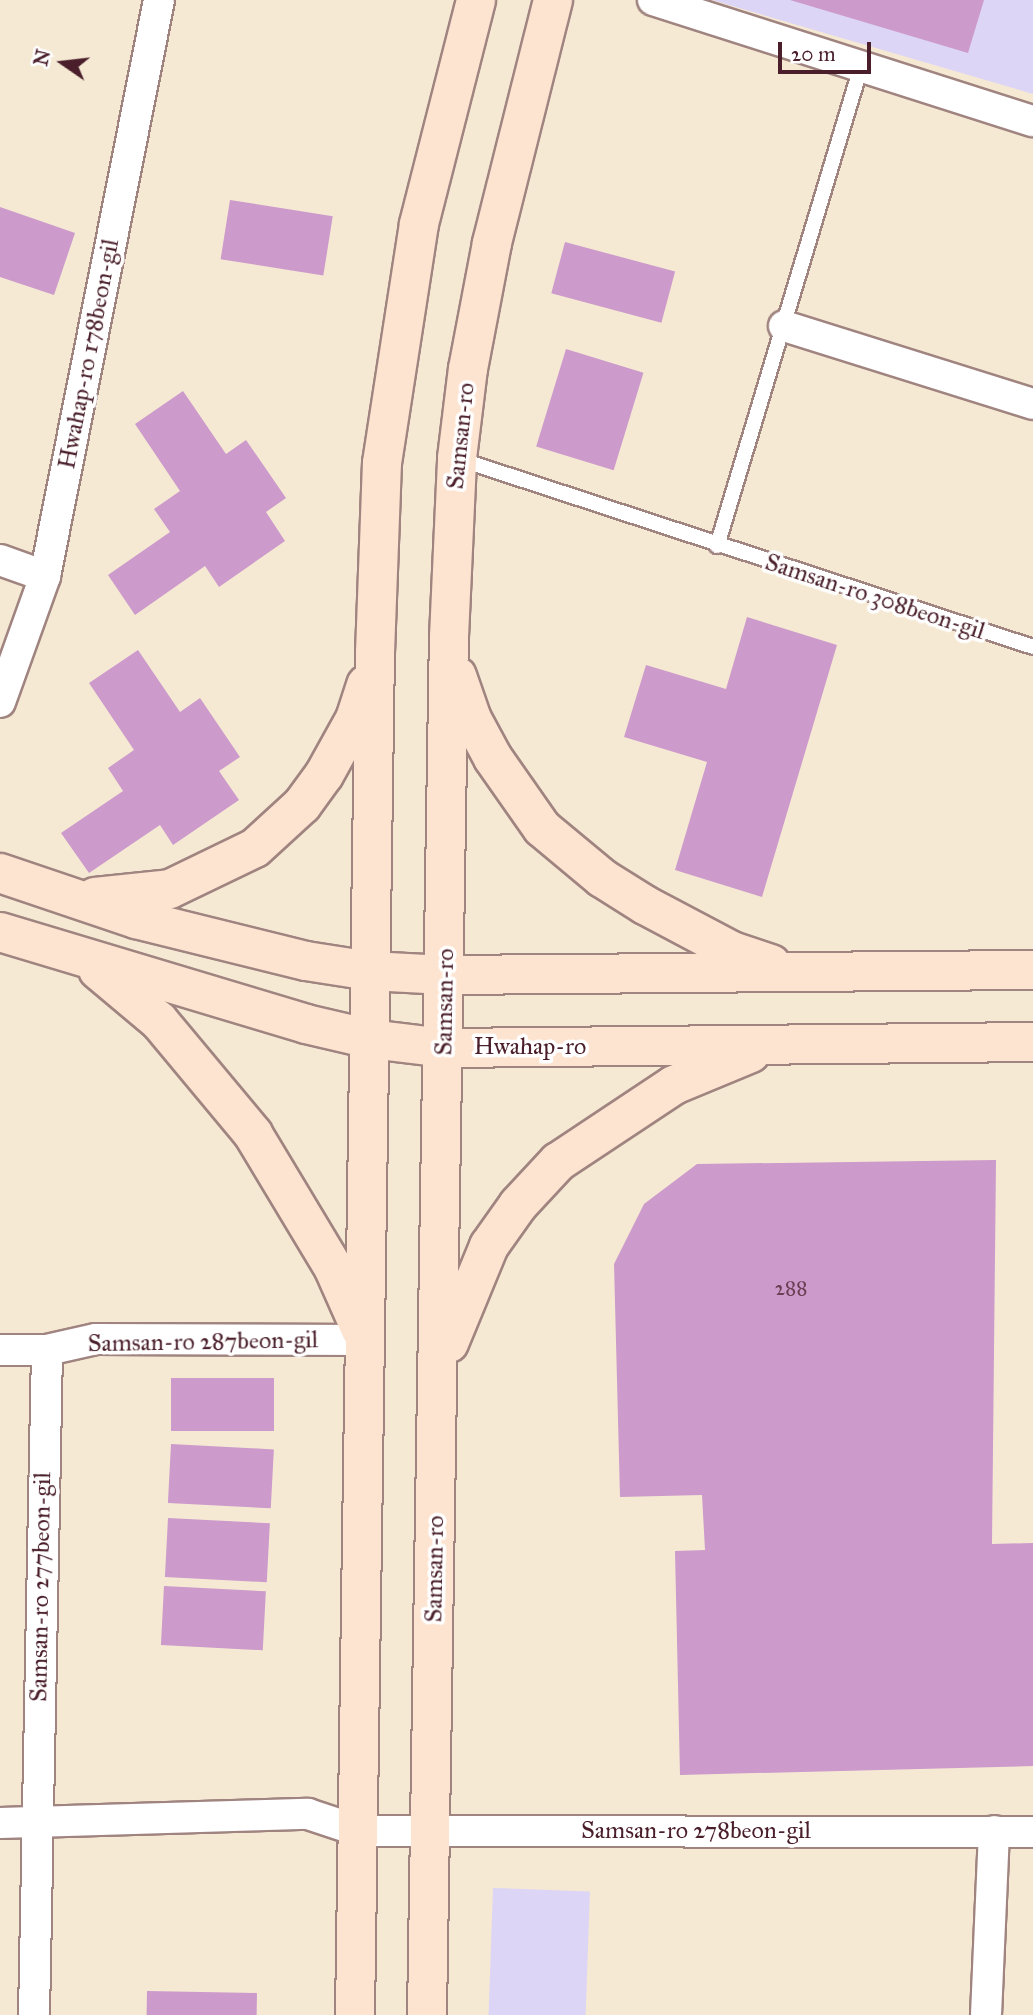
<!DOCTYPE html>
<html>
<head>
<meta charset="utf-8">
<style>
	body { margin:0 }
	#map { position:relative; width:1033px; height:2015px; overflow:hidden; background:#f5e9d4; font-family:"IM FELL Great Primer",serif }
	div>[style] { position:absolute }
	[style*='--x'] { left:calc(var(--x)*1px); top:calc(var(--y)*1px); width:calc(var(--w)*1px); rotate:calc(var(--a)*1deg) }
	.built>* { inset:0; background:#ddd5f6; transform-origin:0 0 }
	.building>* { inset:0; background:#cc9acb; transform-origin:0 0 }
	.roads { filter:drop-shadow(2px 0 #a08480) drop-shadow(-2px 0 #a08480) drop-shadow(0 2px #a08480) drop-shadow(0 -2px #a08480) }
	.lane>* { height:14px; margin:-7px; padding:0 7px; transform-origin:7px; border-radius:7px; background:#fff }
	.street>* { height:30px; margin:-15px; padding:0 15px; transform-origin:15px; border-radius:15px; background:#fff }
	.secondary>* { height:38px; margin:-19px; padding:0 19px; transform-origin:19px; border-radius:19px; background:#fde4d1 }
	span { translate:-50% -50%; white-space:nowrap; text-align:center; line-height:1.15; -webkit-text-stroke:7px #fff; paint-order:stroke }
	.number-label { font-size:21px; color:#6a3e53 }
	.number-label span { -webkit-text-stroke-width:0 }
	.street-label { font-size:24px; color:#4a1f2b }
	.north { position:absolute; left:28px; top:28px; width:70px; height:70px; -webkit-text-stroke:5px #fff; paint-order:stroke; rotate:284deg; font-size:19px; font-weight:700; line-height:28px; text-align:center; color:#4a1f2b }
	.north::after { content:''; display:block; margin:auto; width:24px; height:32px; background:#4a1f2b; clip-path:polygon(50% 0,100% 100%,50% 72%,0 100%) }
	.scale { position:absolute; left:778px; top:42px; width:93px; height:32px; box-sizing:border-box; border:4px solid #4a1f2b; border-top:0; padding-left:9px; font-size:21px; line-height:24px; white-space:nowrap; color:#4a1f2b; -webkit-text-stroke:5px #fff; paint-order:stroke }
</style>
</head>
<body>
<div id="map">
	<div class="built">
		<div style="clip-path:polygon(712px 0,1033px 0,1033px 94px)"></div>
		<div style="left:493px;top:1888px;width:97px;height:127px;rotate:2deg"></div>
	</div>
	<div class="building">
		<div style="clip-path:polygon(790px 0,984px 0,968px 53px)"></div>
		<div style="left:230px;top:200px;width:104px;height:60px;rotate:9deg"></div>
		<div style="clip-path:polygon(0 207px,75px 233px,54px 295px,0 277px)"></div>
		<div style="left:565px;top:242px;width:114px;height:53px;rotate:15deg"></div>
		<div style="left:566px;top:349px;width:81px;height:102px;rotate:17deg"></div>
		<div style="clip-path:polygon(183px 391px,226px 454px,246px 440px,286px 498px,266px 512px,285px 541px,219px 587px,205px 566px,135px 615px,108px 575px,170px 532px,154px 509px,180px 491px,135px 424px)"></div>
		<div style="clip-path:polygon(747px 617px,837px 645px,762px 897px,675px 870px,707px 762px,624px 737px,646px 665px,726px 689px)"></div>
		<div style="clip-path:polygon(138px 650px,180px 712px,200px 698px,240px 757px,219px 771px,239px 800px,173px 845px,160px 825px,89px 873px,61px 833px,123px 791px,108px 768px,134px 750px,89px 683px)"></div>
		<div style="clip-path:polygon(996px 1160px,992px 1544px,1033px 1543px,1033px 1766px,680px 1775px,675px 1551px,705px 1550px,702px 1495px,620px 1497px,614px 1264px,644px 1204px,697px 1164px)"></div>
		<div style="left:171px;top:1378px;width:103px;height:53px"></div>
		<div style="left:171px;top:1444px;width:103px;height:59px;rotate:3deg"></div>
		<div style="left:168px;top:1518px;width:102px;height:59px;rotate:3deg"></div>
		<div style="left:164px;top:1586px;width:102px;height:59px;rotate:3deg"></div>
		<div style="left:147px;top:1991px;width:110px;height:24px;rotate:1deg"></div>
	</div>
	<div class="roads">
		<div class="lane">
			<div style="--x:459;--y:459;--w:604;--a:18.13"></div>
			<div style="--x:717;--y:546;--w:500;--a:-73.27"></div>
		</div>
		<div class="street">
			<div style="--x:653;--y:0;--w:399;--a:17.7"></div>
			<div style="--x:784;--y:326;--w:261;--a:17.4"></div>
			<div style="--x:0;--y:560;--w:48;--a:19.6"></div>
			<div style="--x:0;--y:702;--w:134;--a:-70.3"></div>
			<div style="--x:45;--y:576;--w:587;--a:-78.8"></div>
			<div style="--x:0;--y:1350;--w:47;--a:0"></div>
			<div style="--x:47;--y:1350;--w:50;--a:-12.7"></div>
			<div style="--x:96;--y:1339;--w:270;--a:0.2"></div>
			<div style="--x:0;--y:1823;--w:308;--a:-1.7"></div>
			<div style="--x:308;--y:1814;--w:54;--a:18.4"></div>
			<div style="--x:359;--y:1831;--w:674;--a:0.09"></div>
			<div style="--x:34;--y:2015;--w:665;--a:-88.88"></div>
			<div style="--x:986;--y:2015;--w:184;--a:-87.5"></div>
		</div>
		<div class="secondary">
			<div style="--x:457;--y:676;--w:46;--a:70.8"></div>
			<div style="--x:472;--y:719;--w:44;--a:61.7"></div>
			<div style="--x:493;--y:758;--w:85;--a:55"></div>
			<div style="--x:542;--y:828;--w:78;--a:39.8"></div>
			<div style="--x:602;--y:878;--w:51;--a:32.1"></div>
			<div style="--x:645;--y:905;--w:98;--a:27.9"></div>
			<div style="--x:732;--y:951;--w:41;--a:18.4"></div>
			<div style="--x:0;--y:873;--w:144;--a:18.7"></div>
			<div style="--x:136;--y:919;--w:175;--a:13.9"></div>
			<div style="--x:306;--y:961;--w:65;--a:8.9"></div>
			<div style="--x:370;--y:971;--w:75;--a:3.1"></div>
			<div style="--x:445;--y:975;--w:588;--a:-0.49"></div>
			<div style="--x:95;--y:897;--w:75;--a:-6.1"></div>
			<div style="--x:170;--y:889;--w:94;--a:-25.8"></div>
			<div style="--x:255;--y:848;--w:64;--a:-42.5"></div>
			<div style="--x:302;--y:805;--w:37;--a:-54"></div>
			<div style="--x:324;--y:775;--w:64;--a:-61"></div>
			<div style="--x:355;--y:719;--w:36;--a:-72"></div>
			<div style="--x:0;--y:932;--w:320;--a:16.7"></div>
			<div style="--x:306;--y:1024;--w:66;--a:13.2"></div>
			<div style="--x:370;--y:1039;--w:75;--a:6.9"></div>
			<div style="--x:444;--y:1048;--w:589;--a:-0.58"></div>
			<div style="--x:98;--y:970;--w:80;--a:39.9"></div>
			<div style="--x:159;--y:1021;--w:147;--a:50.2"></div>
			<div style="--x:253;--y:1134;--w:157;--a:59"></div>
			<div style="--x:334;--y:1269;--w:67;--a:66.1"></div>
			<div style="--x:449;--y:1343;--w:105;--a:-67.6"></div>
			<div style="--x:489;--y:1246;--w:50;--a:-54.7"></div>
			<div style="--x:518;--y:1205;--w:59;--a:-47.1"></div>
			<div style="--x:558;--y:1162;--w:139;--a:-33.6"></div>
			<div style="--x:674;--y:1085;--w:83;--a:-22.6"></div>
			<div style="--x:355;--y:2015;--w:1362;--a:-89.16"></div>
			<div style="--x:375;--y:653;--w:190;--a:-87.9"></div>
			<div style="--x:382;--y:463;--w:242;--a:-81.2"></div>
			<div style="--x:419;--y:224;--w:231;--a:-75.7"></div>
			<div style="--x:427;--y:2015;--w:1378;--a:-89.09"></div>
			<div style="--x:449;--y:637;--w:179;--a:-87.4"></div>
			<div style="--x:457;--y:458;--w:90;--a:-83"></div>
			<div style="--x:468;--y:369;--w:128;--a:-79.2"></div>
			<div style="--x:492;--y:243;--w:251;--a:-75.9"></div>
		</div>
	</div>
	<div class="number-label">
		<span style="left:791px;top:1288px">288</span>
	</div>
	<div class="street-label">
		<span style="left:89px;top:354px;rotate:-79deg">Hwahap-ro 178beon-gil</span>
		<span style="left:461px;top:436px;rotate:-84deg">Samsan-ro</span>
		<span style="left:875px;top:597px;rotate:18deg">Samsan-ro 308beon-gil</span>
		<span style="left:445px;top:1002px;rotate:-89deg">Samsan-ro</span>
		<span style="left:530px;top:1047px">Hwahap-ro</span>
		<span style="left:203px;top:1342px;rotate:-1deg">Samsan-ro 287beon-gil</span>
		<span style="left:435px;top:1569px;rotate:-89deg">Samsan-ro</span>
		<span style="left:41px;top:1587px;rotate:-89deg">Samsan-ro 277beon-gil</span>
		<span style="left:696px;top:1831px">Samsan-ro 278beon-gil</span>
	</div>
	<div class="north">N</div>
	<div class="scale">20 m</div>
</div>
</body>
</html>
